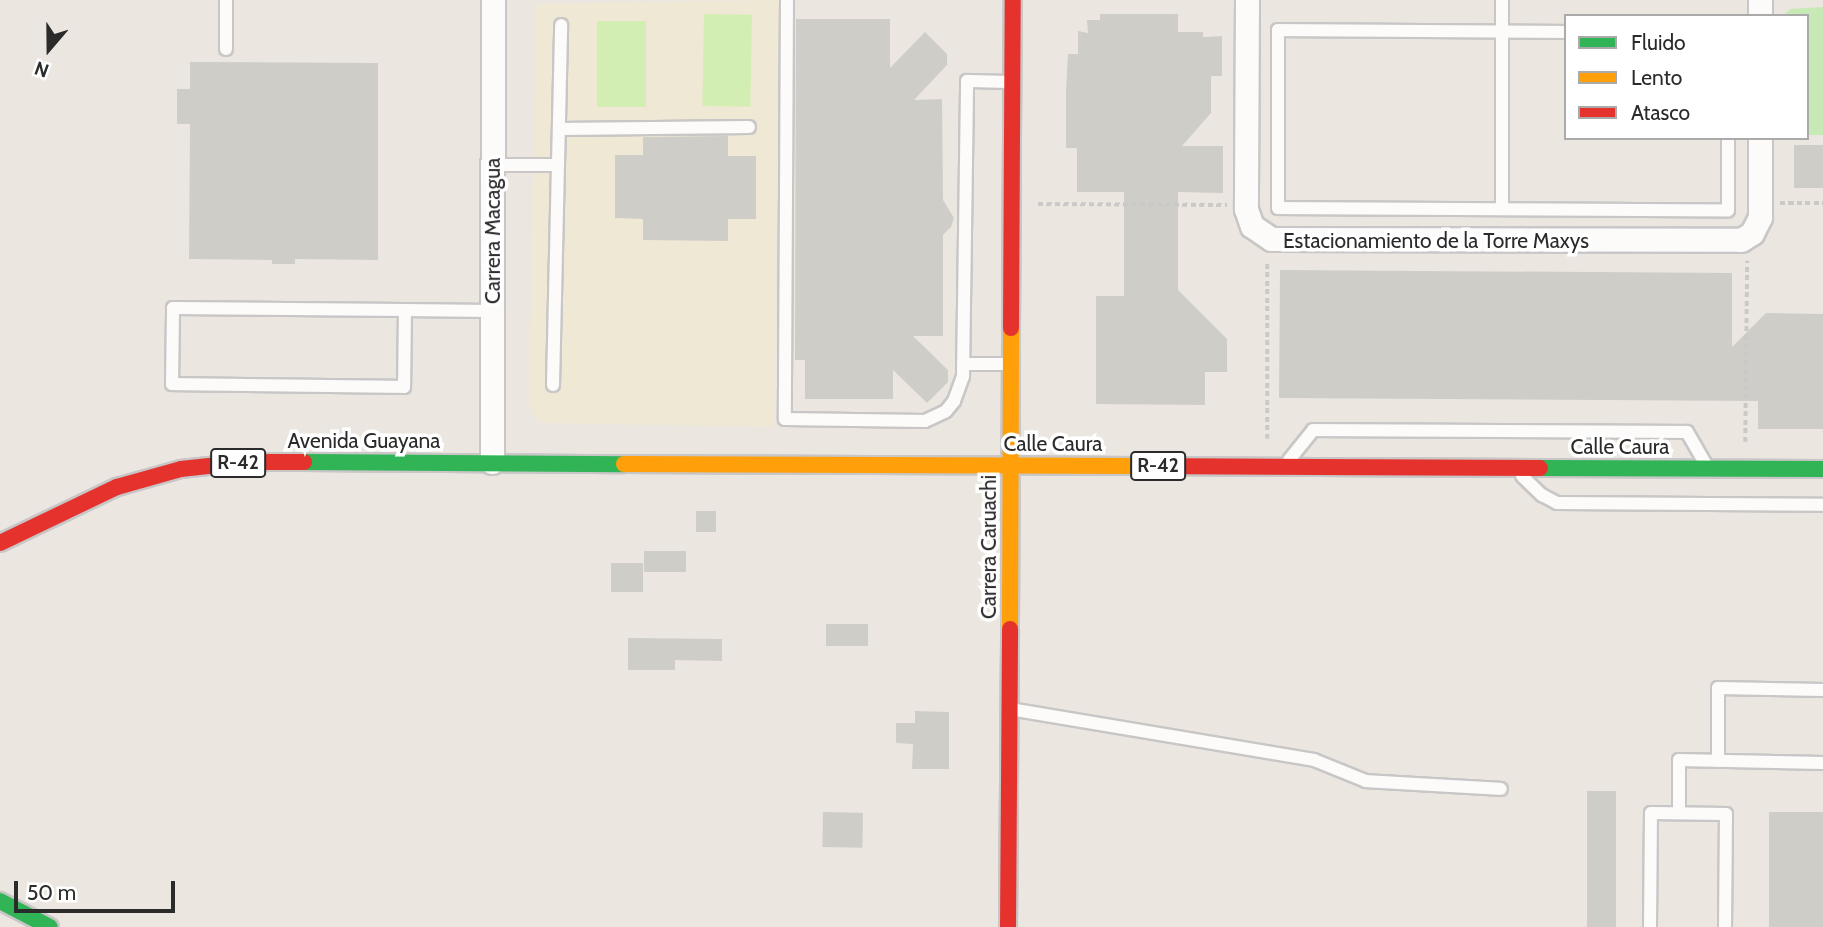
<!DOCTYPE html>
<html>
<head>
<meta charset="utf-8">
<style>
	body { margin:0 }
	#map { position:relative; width:1823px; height:927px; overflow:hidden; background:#ebe7e0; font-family:Cabin,sans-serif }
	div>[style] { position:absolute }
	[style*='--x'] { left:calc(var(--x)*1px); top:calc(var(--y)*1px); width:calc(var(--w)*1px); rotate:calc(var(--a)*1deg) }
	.education>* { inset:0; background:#efe8d4 }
	.green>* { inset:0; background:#c7e9b6 }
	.pitch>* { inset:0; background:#d3eeb2; transform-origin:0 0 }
	.building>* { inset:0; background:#cfcdc8; transform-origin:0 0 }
	.path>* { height:3.5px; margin-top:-1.75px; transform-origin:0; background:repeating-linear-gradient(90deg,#cac9c8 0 5px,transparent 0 8.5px) }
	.roads { filter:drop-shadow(2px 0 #c8c6c6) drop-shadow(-2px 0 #c8c6c6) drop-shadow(0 2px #c8c6c6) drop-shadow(0 -2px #c8c6c6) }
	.lane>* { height:12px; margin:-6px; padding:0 6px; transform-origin:6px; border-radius:6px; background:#fcfbfa }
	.street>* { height:23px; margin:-11.5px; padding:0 11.5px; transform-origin:11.5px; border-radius:11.5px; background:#fcfbfa }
	.fast>* { height:16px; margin:-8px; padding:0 8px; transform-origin:8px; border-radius:8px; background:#30b455 }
	.slow>* { height:16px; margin:-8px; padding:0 8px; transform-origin:8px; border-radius:8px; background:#ff9f0a }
	.jam>* { height:16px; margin:-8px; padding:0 8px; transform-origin:8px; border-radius:8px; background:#e5322d }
	span { translate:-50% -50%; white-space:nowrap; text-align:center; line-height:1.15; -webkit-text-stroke:7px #fff; paint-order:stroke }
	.shield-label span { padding:2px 5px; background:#fff; border:2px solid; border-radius:5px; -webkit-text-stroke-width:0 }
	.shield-label { font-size:19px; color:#2b2b2b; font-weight:700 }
	.street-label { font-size:21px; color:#2b2b2b }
	.legend { position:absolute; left:1564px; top:14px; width:245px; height:126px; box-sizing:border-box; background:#fff; border:2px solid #aaa; margin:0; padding:9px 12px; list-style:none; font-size:21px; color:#2b2b2b }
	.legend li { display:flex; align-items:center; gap:14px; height:35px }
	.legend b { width:35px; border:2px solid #aaa }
	.north { position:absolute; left:14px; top:14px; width:70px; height:70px; -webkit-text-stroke:5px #fff; paint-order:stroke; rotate:200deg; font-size:19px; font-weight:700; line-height:28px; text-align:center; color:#2b2b2b }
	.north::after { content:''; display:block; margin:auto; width:24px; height:32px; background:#2b2b2b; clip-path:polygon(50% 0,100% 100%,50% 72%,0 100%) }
	.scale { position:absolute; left:14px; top:881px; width:161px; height:32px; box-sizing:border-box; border:4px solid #2b2b2b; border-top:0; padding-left:9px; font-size:21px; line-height:24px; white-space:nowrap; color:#2b2b2b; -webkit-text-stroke:5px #fff; paint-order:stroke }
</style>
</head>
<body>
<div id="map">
	<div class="education">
		<div style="clip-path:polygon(779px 0,774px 427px,544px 423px,537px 420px,529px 406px,536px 4px)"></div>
	</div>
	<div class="green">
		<div style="clip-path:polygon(1823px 7px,1823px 135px,1807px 135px,1807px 16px,1783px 16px,1790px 9px)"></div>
	</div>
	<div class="pitch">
		<div style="left:704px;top:14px;width:48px;height:92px;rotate:1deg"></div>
		<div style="left:597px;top:21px;width:49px;height:86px"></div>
	</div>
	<div class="building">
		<div style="clip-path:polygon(1100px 14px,1178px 14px,1178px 32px,1203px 32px,1203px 37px,1222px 36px,1222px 76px,1211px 76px,1211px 113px,1182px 146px,1223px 146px,1223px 193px,1178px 192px,1178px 290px,1227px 339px,1227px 372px,1205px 372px,1205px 405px,1096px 404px,1096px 296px,1124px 296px,1124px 192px,1077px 192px,1077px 148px,1066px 148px,1066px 90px,1068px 54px,1078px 54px,1078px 31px,1088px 33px,1087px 20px,1100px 20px)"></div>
		<div style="clip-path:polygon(796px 19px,890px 19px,890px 68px,925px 32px,947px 54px,947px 65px,914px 100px,942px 99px,943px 200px,954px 218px,951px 227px,943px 235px,943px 336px,913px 336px,948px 370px,948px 382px,927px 403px,893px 370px,893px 399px,805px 399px,805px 360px,795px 360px)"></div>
		<div style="clip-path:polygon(190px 62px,378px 63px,378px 260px,295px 259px,295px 264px,272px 264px,272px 260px,189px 259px,190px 124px,177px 124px,177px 89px,190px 89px)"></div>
		<div style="clip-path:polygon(728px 136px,728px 156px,756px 156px,756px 219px,728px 219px,728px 241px,643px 240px,643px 219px,615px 218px,615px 155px,643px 155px,643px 137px)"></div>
		<div style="left:1794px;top:145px;width:29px;height:43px"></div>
		<div style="clip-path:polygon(1280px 270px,1732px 273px,1732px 347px,1766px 313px,1823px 314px,1823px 429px,1758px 429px,1758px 401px,1279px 398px)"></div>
		<div style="left:696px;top:511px;width:20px;height:21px"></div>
		<div style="left:644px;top:551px;width:42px;height:21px"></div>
		<div style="left:611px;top:563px;width:32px;height:29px"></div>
		<div style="left:826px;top:624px;width:42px;height:22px"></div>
		<div style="clip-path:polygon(628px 638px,722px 639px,722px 661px,675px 660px,675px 670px,628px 670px)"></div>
		<div style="clip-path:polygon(915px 711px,949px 712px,949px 769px,912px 769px,913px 744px,896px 743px,896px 723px,915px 723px)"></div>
		<div style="left:1587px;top:791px;width:29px;height:136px"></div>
		<div style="left:823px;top:812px;width:40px;height:35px;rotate:1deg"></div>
		<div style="left:1769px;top:812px;width:54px;height:115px"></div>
	</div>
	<div class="path">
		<div style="--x:1780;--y:203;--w:43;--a:0"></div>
		<div style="--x:1038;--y:204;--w:189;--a:0.3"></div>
		<div style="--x:1267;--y:439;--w:178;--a:-90"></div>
		<div style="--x:1745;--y:442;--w:181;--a:-89.4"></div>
	</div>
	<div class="roads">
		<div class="lane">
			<div style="--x:226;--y:0;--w:49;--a:90"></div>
			<div style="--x:787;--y:0;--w:419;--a:90.3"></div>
			<div style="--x:785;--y:419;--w:140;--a:0.8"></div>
			<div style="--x:925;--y:421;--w:23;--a:-25"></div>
			<div style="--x:946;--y:411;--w:13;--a:-51"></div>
			<div style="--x:954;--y:401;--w:27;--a:-70"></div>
			<div style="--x:963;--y:376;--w:295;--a:-89.2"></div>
			<div style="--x:967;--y:81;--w:45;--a:1.3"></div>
			<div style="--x:1502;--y:0;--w:209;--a:90"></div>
			<div style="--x:1566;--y:32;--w:288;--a:-179.6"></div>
			<div style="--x:1278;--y:30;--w:178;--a:90"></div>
			<div style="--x:1278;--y:208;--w:450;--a:0.3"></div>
			<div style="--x:1728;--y:210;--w:72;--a:-90"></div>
			<div style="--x:559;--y:129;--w:190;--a:-0.6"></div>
			<div style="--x:493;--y:165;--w:65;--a:0"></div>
			<div style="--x:405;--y:310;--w:77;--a:90.7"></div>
			<div style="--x:404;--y:387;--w:232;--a:-179.3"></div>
			<div style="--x:172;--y:384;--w:76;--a:-89.2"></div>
			<div style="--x:173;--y:308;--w:232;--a:0.5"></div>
			<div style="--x:405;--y:310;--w:87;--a:0.7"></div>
			<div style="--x:963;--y:364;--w:45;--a:0"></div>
			<div style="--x:553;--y:385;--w:360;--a:-88.7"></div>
			<div style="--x:1289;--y:460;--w:38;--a:-51"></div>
			<div style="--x:1313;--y:430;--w:374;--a:0.3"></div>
			<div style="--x:1687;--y:432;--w:38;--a:60"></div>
			<div style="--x:1522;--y:476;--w:28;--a:44"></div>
			<div style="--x:1542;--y:495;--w:17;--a:28"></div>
			<div style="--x:1557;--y:503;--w:266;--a:0.4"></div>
			<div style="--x:1010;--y:709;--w:308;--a:9.5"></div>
			<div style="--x:1314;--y:760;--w:56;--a:22"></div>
			<div style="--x:1366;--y:781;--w:135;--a:3.4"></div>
			<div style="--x:1718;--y:761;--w:73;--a:-90"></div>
			<div style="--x:1718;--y:688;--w:105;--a:1.1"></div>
			<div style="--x:1679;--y:813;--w:53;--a:-90"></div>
			<div style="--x:1679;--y:760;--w:144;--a:1.2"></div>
			<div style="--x:1650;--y:927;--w:114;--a:-89.5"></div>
			<div style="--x:1651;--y:813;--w:75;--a:0.8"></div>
			<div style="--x:1726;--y:814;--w:113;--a:90.5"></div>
		</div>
		<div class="street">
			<div style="--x:1247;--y:0;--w:209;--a:90.3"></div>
			<div style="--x:1246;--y:209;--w:18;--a:71"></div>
			<div style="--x:1252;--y:226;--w:23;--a:34"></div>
			<div style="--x:1271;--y:239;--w:470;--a:0.1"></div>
			<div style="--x:1741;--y:240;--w:13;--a:-32"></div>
			<div style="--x:1752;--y:233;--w:18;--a:-63"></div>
			<div style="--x:1760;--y:217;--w:79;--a:-90"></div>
			<div style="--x:1760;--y:0;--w:16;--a:90"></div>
			<div style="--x:492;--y:462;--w:462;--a:-89.9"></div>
		</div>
		<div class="fast">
			<div style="--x:304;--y:462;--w:320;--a:0.4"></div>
			<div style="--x:1540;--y:468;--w:283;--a:0.2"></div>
			<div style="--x:0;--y:901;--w:56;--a:27.5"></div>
		</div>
		<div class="slow">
			<div style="--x:624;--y:464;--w:515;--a:0.22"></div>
			<div style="--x:1010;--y:629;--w:301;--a:-89.8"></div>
		</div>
		<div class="jam">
			<div style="--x:1011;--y:328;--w:328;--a:-89.7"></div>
			<div style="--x:1139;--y:466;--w:401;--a:0.3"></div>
			<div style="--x:0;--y:543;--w:130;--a:-25.6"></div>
			<div style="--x:117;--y:487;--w:66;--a:-15.7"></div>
			<div style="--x:181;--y:469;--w:63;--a:-6.3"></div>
			<div style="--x:244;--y:462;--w:60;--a:0"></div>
			<div style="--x:1008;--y:927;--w:298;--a:-89.6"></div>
		</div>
	</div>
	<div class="shield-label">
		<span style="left:238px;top:463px">R-42</span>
		<span style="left:1158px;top:466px">R-42</span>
	</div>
	<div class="street-label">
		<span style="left:493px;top:231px;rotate:-90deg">Carrera Macagua</span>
		<span style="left:1436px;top:241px">Estacionamiento de la Torre Maxys</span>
		<span style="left:364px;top:441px">Avenida Guayana</span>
		<span style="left:1053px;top:444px">Calle Caura</span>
		<span style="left:1620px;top:447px">Calle Caura</span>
		<span style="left:989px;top:547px;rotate:-90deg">Carrera Caruachi</span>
	</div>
	<ul class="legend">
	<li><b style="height:9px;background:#30b455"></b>Fluido</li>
	<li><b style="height:9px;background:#ff9f0a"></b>Lento</li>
	<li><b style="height:9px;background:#e5322d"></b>Atasco</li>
	</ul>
	<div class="north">N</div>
	<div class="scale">50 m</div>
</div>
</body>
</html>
